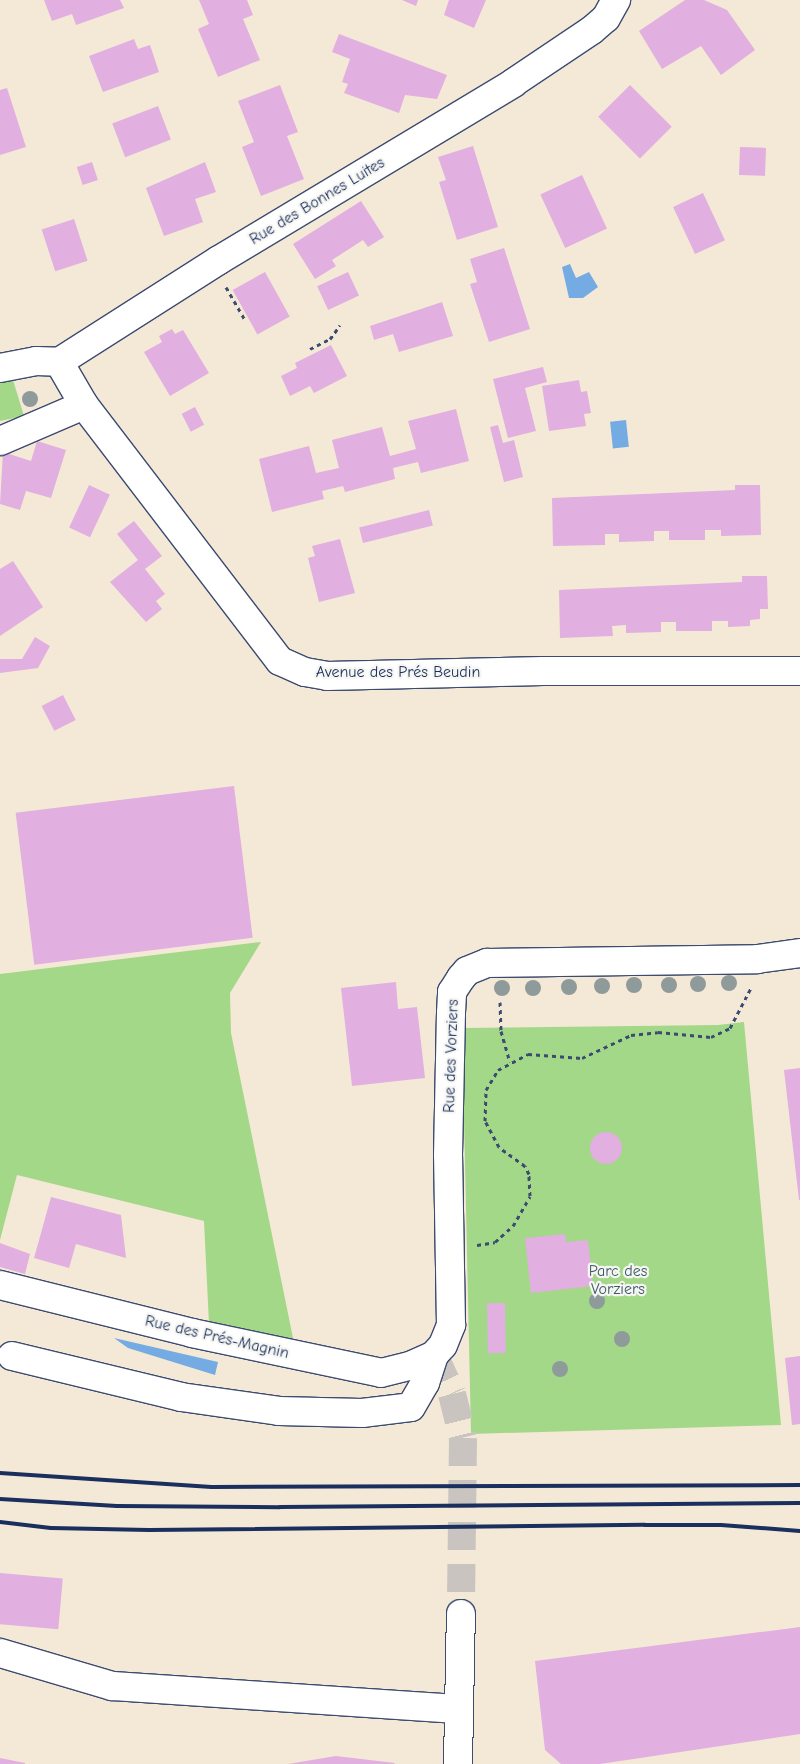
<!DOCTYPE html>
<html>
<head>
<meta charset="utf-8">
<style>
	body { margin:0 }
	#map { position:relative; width:800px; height:1764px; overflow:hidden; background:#f4e9d7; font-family:"Comic Neue",sans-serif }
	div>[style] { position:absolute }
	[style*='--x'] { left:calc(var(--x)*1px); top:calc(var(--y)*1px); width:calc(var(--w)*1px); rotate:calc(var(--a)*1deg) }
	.green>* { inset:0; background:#a3d888 }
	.water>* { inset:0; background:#74abe2; transform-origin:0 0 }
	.building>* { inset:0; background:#e1afe0; transform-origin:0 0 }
	.round { border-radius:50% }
	.minor-tunnel>* { height:28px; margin-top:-14px; transform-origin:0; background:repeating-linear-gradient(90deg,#c9c4bf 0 28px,transparent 0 42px) }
	.path>* { height:3px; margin-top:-1.5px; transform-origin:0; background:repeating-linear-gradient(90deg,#3c4b70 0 4px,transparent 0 8px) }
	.roads { filter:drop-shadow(1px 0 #3c4b70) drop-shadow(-1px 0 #3c4b70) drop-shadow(0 1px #3c4b70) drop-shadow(0 -1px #3c4b70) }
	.minor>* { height:28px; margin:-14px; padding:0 14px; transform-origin:14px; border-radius:14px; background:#fff }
	.rail>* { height:4px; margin:-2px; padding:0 2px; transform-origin:2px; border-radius:2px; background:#1b2f5e }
	.trees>* { width:16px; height:16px; margin:-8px; border-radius:50%; background:#8f9a9a }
	span { translate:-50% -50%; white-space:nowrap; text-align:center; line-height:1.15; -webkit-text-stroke:4.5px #f6f6f2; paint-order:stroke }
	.street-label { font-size:16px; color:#1b2f5e }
	.park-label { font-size:16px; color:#3d5968 }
</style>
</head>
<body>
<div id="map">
	<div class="green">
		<div style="clip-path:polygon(13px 380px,24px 416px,0 421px,0 383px)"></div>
		<div style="clip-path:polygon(261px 942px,230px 993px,231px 1033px,294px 1343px,209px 1324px,204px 1221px,17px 1175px,0 1240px,0 974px)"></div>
		<div style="clip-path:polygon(744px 1022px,781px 1425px,471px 1434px,462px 1028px,718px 1025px)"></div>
	</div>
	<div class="water">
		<div style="clip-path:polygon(570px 264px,576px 278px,589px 272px,598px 287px,583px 298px,569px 298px,562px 267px)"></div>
		<div style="left:626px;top:420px;width:27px;height:16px;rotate:84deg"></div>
		<div style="clip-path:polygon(114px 1338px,218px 1362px,215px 1375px,128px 1348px)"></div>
	</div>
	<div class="building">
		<div style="clip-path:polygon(44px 0,120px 0,124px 8px,76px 25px,72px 14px,52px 21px)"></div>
		<div style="clip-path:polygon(199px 0,247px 0,253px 15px,243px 19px,260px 60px,218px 77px,198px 29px,209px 24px)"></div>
		<div style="clip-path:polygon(402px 0,418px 0,416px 6px)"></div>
		<div style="clip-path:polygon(449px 0,486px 0,474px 28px,444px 15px)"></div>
		<div style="clip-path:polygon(685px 0,704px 0,727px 10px,755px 50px,721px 75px,701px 46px,662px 69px,639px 31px)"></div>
		<div style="clip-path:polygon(339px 34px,447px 75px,437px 99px,405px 95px,399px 113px,344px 93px,348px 84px,342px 82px,350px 59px,332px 52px)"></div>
		<div style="clip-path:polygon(134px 39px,138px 49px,150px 45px,159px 72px,103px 92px,89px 56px)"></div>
		<div style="clip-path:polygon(280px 85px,298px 132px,287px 136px,304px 179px,261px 196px,242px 147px,254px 142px,238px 101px)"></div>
		<div style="left:630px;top:85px;width:59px;height:45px;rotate:45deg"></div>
		<div style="clip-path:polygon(7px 88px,26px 147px,0 155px,0 90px)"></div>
		<div style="left:158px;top:106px;width:36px;height:49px;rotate:69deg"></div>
		<div style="clip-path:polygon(473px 146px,498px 227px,457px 240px,439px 182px,446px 180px,438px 157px)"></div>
		<div style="left:740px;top:147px;width:26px;height:28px;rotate:2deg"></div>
		<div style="left:92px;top:162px;width:19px;height:16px;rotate:72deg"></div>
		<div style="clip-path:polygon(205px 162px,216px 192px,195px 199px,203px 222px,164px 236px,146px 188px)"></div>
		<div style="left:582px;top:175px;width:59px;height:46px;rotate:65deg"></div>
		<div style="left:703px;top:193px;width:52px;height:33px;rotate:65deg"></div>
		<div style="clip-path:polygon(361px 201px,384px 237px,368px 247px,363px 240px,332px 260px,336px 266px,315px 279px,293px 244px)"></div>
		<div style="left:74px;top:219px;width:44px;height:34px;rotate:72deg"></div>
		<div style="clip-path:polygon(504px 248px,530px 329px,489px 342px,470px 284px,477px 282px,470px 259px)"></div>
		<div style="left:265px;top:272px;width:51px;height:37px;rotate:61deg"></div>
		<div style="left:348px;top:272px;width:26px;height:34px;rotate:65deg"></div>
		<div style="clip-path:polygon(442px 302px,453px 336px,399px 352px,393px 334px,374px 340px,370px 326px)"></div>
		<div style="clip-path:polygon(172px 329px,175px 334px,183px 330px,209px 373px,170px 396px,144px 352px,162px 342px,159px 336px)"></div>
		<div style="clip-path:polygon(331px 345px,347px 376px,314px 393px,310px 386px,290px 396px,281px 376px,297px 368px,295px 363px)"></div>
		<div style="clip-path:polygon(543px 367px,547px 382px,525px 388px,536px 431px,508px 438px,493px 379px)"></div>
		<div style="clip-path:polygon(579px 380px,581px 392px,587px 391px,591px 413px,584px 414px,586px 426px,549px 431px,542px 386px)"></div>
		<div style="left:195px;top:407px;width:20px;height:15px;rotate:63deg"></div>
		<div style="clip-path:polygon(456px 409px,469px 461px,421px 473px,418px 462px,393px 468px,395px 479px,345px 492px,343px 486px,322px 491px,324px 499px,272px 512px,259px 459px,309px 446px,316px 473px,339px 468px,332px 440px,382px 427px,390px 456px,416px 449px,408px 421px)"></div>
		<div style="clip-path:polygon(498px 425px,503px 443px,514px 440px,523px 477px,504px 482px,490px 427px)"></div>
		<div style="clip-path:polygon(37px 441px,66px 450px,51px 498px,26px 491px,20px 510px,0 504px,3px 452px,31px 461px)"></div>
		<div style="left:89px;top:485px;width:23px;height:47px;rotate:25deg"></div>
		<div style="clip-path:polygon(735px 485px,760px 485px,761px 535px,721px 536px,721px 530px,705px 530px,705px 540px,669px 540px,669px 531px,654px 531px,654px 541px,619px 542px,619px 534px,605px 534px,605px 545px,553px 546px,552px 498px,735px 490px)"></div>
		<div style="left:429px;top:510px;width:16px;height:72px;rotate:76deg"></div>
		<div style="clip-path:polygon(134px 521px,162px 556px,145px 569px,165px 594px,156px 601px,162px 609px,146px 622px,110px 582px,138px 560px,117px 534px)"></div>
		<div style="clip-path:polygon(340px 539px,355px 593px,319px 602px,308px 558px,315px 556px,312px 546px)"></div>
		<div style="clip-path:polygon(13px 561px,43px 607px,0 636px,0 569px)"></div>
		<div style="clip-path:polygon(742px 576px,767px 576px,768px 609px,760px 609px,760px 619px,750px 620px,750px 626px,728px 627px,728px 621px,712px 621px,712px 631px,676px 631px,676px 622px,661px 622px,661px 632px,626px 633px,626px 625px,612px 626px,613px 636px,560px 638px,559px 590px,742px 582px)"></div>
		<div style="clip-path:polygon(35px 637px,50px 646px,38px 668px,0 673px,0 659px,22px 659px)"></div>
		<div style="left:63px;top:695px;width:28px;height:24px;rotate:63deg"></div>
		<div style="left:234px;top:786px;width:153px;height:220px;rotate:83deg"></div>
		<div style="clip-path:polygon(396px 982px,398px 1009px,417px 1007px,425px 1078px,352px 1086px,341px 988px)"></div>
		<div style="clip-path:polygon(800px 1068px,800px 1200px,799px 1200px,784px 1070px)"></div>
		<div class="round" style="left:590px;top:1132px;width:32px;height:32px"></div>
		<div style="clip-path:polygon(51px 1197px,121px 1215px,126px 1258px,76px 1244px,69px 1268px,34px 1258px)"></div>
		<div style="clip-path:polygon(565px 1234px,566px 1242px,588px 1240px,593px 1286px,531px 1293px,525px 1238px)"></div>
		<div style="clip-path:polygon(0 1243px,30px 1254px,25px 1274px,0 1267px)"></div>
		<div style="left:505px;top:1303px;width:50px;height:18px;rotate:89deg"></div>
		<div style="clip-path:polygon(800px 1356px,800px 1424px,792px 1425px,785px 1358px)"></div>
		<div style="left:0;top:1573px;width:63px;height:51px;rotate:5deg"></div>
		<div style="clip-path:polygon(800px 1627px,800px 1734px,600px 1764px,561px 1764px,545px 1750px,535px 1661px)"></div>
		<div style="clip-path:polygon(336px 1756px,395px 1763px,394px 1764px,288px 1764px)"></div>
		<div style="clip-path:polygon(0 1758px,25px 1763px,25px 1764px,0 1764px)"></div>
	</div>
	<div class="minor-tunnel">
		<div style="--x:434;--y:1355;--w:43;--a:65.2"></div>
		<div style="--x:452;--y:1394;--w:45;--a:76"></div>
		<div style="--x:463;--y:1438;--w:176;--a:90.7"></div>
	</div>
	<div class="path">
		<div style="--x:226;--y:287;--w:39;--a:60"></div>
		<div style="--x:310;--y:349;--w:22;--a:-27"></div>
		<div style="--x:330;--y:339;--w:17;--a:-54"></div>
		<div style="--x:500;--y:1002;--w:29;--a:88"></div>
		<div style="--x:501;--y:1031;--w:32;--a:74"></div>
		<div style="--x:477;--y:1245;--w:18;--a:-9"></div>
		<div style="--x:495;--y:1242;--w:24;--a:-42"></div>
		<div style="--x:513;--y:1226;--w:34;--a:-60"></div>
		<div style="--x:530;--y:1196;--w:22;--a:-93"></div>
		<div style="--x:529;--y:1174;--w:9;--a:-117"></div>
		<div style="--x:525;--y:1166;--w:32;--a:-144"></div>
		<div style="--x:499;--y:1147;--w:30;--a:-118"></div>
		<div style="--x:485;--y:1121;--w:31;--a:-88"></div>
		<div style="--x:486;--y:1090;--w:23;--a:-59"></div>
		<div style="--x:498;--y:1070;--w:34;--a:-28"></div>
		<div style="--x:528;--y:1054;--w:54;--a:4.2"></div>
		<div style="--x:582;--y:1058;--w:54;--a:-25.1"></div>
		<div style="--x:631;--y:1035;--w:27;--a:-6"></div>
		<div style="--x:658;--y:1032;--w:53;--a:5.4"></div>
		<div style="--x:711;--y:1037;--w:21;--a:-25"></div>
		<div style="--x:730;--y:1028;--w:47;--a:-62.4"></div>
	</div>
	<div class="roads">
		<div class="minor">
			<div style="--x:59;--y:362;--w:50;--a:59.8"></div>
			<div style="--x:84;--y:405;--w:322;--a:52.6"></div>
			<div style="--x:280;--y:661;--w:27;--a:24"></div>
			<div style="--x:305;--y:672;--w:22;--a:10"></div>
			<div style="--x:327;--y:676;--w:216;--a:-1.3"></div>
			<div style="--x:543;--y:671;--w:257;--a:0"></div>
			<div style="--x:0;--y:368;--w:37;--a:-11"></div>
			<div style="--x:36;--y:361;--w:23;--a:2"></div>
			<div style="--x:59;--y:362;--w:190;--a:-32.5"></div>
			<div style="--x:219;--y:260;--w:343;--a:-31"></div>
			<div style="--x:513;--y:83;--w:95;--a:-33.9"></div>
			<div style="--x:592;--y:30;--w:18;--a:-41"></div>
			<div style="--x:606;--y:18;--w:21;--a:-61"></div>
			<div style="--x:0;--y:441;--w:91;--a:-23.2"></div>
			<div style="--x:0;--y:1285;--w:198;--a:14"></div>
			<div style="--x:192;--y:1333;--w:193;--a:11.9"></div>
			<div style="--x:381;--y:1373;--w:32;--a:-14"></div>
			<div style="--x:412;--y:1365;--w:24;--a:-24"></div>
			<div style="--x:434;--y:1355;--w:13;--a:-48"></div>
			<div style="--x:443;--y:1345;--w:22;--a:-68"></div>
			<div style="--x:451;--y:1325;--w:170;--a:-91"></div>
			<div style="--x:448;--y:1155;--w:142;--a:-88.8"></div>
			<div style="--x:451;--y:1013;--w:21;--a:-87"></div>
			<div style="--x:452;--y:992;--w:17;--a:-57"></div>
			<div style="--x:461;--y:978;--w:9;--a:-49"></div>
			<div style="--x:467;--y:971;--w:22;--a:-22"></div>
			<div style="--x:487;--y:963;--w:270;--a:-0.8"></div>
			<div style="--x:757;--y:959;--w:43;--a:-7.9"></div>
			<div style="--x:12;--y:1356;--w:174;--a:13.6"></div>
			<div style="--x:181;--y:1397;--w:99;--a:8.1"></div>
			<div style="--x:279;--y:1411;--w:83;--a:1.4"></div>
			<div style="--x:362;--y:1413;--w:49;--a:-7"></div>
			<div style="--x:411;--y:1407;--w:28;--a:-60"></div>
			<div style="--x:425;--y:1383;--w:29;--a:-72"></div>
			<div style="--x:0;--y:1653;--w:117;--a:16.4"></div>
			<div style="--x:112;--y:1686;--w:347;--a:3.8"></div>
			<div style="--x:458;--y:1764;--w:150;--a:-88.9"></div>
		</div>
	</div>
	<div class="rail">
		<div style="--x:0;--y:1473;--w:212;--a:3.8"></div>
		<div style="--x:212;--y:1487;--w:588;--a:-0.19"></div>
		<div style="--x:0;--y:1499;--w:117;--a:3.4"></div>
		<div style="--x:117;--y:1506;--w:163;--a:0.4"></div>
		<div style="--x:280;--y:1507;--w:520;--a:-0.44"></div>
		<div style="--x:0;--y:1522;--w:51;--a:6.7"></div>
		<div style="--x:51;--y:1528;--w:98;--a:1.2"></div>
		<div style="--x:149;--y:1530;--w:496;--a:-0.6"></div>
		<div style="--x:645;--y:1525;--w:76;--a:0"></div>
		<div style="--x:721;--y:1525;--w:79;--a:4.3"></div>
	</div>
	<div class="trees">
		<div style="left:30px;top:399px"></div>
		<div style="left:729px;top:983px"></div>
		<div style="left:698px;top:984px"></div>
		<div style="left:634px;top:985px"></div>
		<div style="left:669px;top:985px"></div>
		<div style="left:602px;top:986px"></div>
		<div style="left:569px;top:987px"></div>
		<div style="left:502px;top:988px"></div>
		<div style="left:533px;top:988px"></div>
		<div style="left:597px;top:1301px"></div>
		<div style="left:622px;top:1339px"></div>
		<div style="left:560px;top:1369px"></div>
	</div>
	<div class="street-label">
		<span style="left:317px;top:201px;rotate:-31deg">Rue des Bonnes Luites</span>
		<span style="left:398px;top:672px">Avenue des Prés Beudin</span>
		<span style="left:451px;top:1056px;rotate:-88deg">Rue des Vorziers</span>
		<span style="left:217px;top:1337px;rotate:13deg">Rue des Prés-Magnin</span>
	</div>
	<div class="park-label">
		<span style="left:618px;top:1280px">Parc des<br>Vorziers</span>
	</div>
</div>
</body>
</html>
